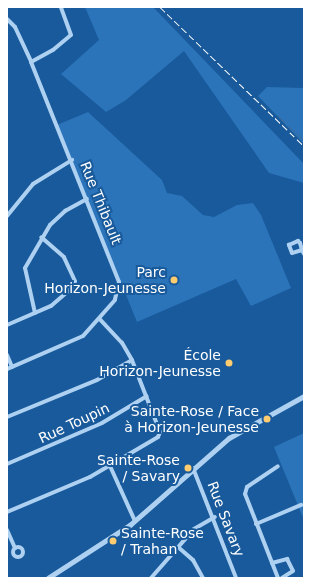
<!DOCTYPE html>
<html>
<head>
<meta charset="utf-8">
<style>
	body { margin:0 }
	#map { position:relative; width:311px; height:585px; overflow:hidden; background:#185a9b; font-family:"DejaVu Sans",sans-serif }
	div>[style] { position:absolute }
	[style*='--x'] { left:calc(var(--x)*1px); top:calc(var(--y)*1px); width:calc(var(--w)*1px); rotate:calc(var(--a)*1deg) }
	.green>* { inset:0; background:#2b74b9 }
	.stream>* { height:1px; margin:-0.5px; padding:0 0.5px; transform-origin:0.5px; border-radius:0.5px; background:#3c6b99 }
	.minor>* { height:4px; margin:-2px; padding:0 2px; transform-origin:2px; border-radius:2px; background:#aed1f2 }
	.minor>.ring { margin:-2px; padding:0; box-sizing:content-box; background:none; border:4px solid #aed1f2; border-radius:50% }
	.tertiary>* { height:4.5px; margin:-2.25px; padding:0 2.25px; transform-origin:2.25px; border-radius:2.25px; background:#aed1f2 }
	.rail>* { height:1px; margin-top:-0.5px; transform-origin:0; background:repeating-linear-gradient(90deg,#fff 0 7px,transparent 0 10px) }
	.dots>* { width:11px; height:11px; translate:-50% -50%; box-sizing:border-box; border:2px solid #185a9b; border-radius:50% }
	span { translate:-50% -50%; white-space:nowrap; text-align:center; line-height:1.15; -webkit-text-stroke:4px #185a9b; paint-order:stroke }
	.street-label { font-size:14px; color:#fff }
	.poi-label { font-size:14px; color:#fff }
	.right { translate:-100% -50%; text-align:right }
	.left { translate:0 -50%; text-align:left }
	.frame { position:absolute; inset:0; border:8px solid #fff; pointer-events:none }
</style>
</head>
<body>
<div id="map">
	<div class="green">
		<div style="clip-path:polygon(85px 7px,153px 7px,304px 164px,304px 183px,269px 173px,184px 51px,126px 100px,106px 112px,61px 74px,99px 40px)"></div>
		<div style="clip-path:polygon(267px 87px,304px 88px,304px 144px,258px 96px)"></div>
		<div style="clip-path:polygon(88px 112px,162px 180px,167px 193px,182px 196px,203px 215px,214px 217px,237px 205px,253px 203px,261px 215px,291px 288px,251px 306px,236px 279px,137px 322px,57px 125px)"></div>
		<div style="clip-path:polygon(304px 433px,304px 520px,274px 447px)"></div>
	</div>
	<div class="stream">
		<div style="--x:277;--y:115;--w:11;--a:45"></div>
		<div style="--x:288;--y:126;--w:22;--a:43"></div>
	</div>
	<div class="minor">
		<div style="--x:7;--y:19;--w:11;--a:45"></div>
		<div style="--x:15;--y:27;--w:38;--a:65"></div>
		<div style="--x:31;--y:62;--w:237;--a:68.2"></div>
		<div style="--x:119;--y:282;--w:18;--a:103"></div>
		<div style="--x:115;--y:300;--w:48;--a:131.6"></div>
		<div style="--x:83;--y:336;--w:83;--a:156.5"></div>
		<div style="--x:31;--y:62;--w:25;--a:-29"></div>
		<div style="--x:53;--y:50;--w:23;--a:-40"></div>
		<div style="--x:71;--y:35;--w:30;--a:-110"></div>
		<div style="--x:7;--y:216;--w:41;--a:-50.9"></div>
		<div style="--x:33;--y:184;--w:46;--a:-31.6"></div>
		<div style="--x:302;--y:250;--w:10;--a:163"></div>
		<div style="--x:292;--y:253;--w:9;--a:-111"></div>
		<div style="--x:289;--y:245;--w:10;--a:-24"></div>
		<div style="--x:298;--y:241;--w:3;--a:45"></div>
		<div style="--x:300;--y:243;--w:7;--a:74"></div>
		<div style="--x:302;--y:250;--w:4;--a:63"></div>
		<div style="--x:35;--y:313;--w:46;--a:-102.5"></div>
		<div style="--x:25;--y:268;--w:50;--a:-59.8"></div>
		<div style="--x:50;--y:225;--w:21;--a:-43"></div>
		<div style="--x:65;--y:211;--w:25;--a:-29"></div>
		<div style="--x:7;--y:325;--w:48;--a:-23.4"></div>
		<div style="--x:51;--y:306;--w:29;--a:-41"></div>
		<div style="--x:73;--y:287;--w:6;--a:-72"></div>
		<div style="--x:75;--y:281;--w:26;--a:-115"></div>
		<div style="--x:64;--y:257;--w:30;--a:-139"></div>
		<div style="--x:7;--y:355;--w:13;--a:67"></div>
		<div style="--x:7;--y:417;--w:97;--a:-22.3"></div>
		<div style="--x:97;--y:380;--w:40;--a:-29.7"></div>
		<div style="--x:7;--y:464;--w:103;--a:-23.3"></div>
		<div style="--x:102;--y:423;--w:52;--a:-31"></div>
		<div style="--x:110;--y:466;--w:60;--a:65.6"></div>
		<div style="--x:193;--y:468;--w:118;--a:68.6"></div>
		<div style="--x:7;--y:512;--w:90;--a:-22.9"></div>
		<div style="--x:90;--y:477;--w:79;--a:-30.5"></div>
		<div style="--x:158;--y:437;--w:5;--a:-68"></div>
		<div style="--x:160;--y:432;--w:77;--a:-111.3"></div>
		<div style="--x:132;--y:360;--w:20;--a:-120"></div>
		<div style="--x:122;--y:343;--w:33;--a:-133"></div>
		<div style="--x:256;--y:524;--w:49;--a:-22.9"></div>
		<div style="--x:7;--y:530;--w:20;--a:66"></div>
		<div class="ring" style="left:13px;top:547px;width:6px;height:6px"></div>
		<div style="--x:178;--y:547;--w:20;--a:41"></div>
		<div style="--x:193;--y:560;--w:21;--a:61"></div>
		<div style="--x:272;--y:563;--w:16;--a:-15"></div>
		<div style="--x:287;--y:559;--w:13;--a:63"></div>
		<div style="--x:293;--y:571;--w:13;--a:148"></div>
		<div style="--x:151;--y:578;--w:65;--a:-48.7"></div>
		<div style="--x:194;--y:529;--w:24;--a:-30"></div>
		<div style="--x:278;--y:578;--w:90;--a:-111.4"></div>
		<div style="--x:245;--y:494;--w:7;--a:-74"></div>
		<div style="--x:247;--y:487;--w:37;--a:-34"></div>
	</div>
	<div class="tertiary">
		<div style="--x:48;--y:578;--w:98;--a:-32.9"></div>
		<div style="--x:130;--y:525;--w:132;--a:-41.3"></div>
		<div style="--x:229;--y:438;--w:86;--a:-29.2"></div>
	</div>
	<div class="rail">
		<div style="--x:160;--y:7;--w:200;--a:44"></div>
	</div>
	<div class="dots">
		<div style="left:174px;top:280px;background:#ffcc6f"></div>
		<div style="left:229px;top:363px;background:#ffcc6f"></div>
		<div style="left:267px;top:419px;background:#ffcc6f"></div>
		<div style="left:188px;top:468px;background:#ffcc6f"></div>
		<div style="left:113px;top:541px;background:#ffcc6f"></div>
	</div>
	<div class="street-label">
		<span style="left:101px;top:203px;rotate:68deg">Rue Thibault</span>
		<span style="left:74px;top:423px;rotate:-25deg">Rue Toupin</span>
		<span style="left:226px;top:519px;rotate:69deg">Rue Savary</span>
	</div>
	<div class="poi-label">
		<span class="right" style="left:166px;top:280px">Parc<br>Horizon-Jeunesse</span>
		<span class="right" style="left:221px;top:363px">École<br>Horizon-Jeunesse</span>
		<span class="right" style="left:259px;top:419px">Sainte-Rose / Face<br>à Horizon-Jeunesse</span>
		<span class="right" style="left:180px;top:468px">Sainte-Rose<br>/ Savary</span>
		<span class="left" style="left:121px;top:541px">Sainte-Rose<br>/ Trahan</span>
	</div>
	<div class="frame"></div>
</div>
</body>
</html>
